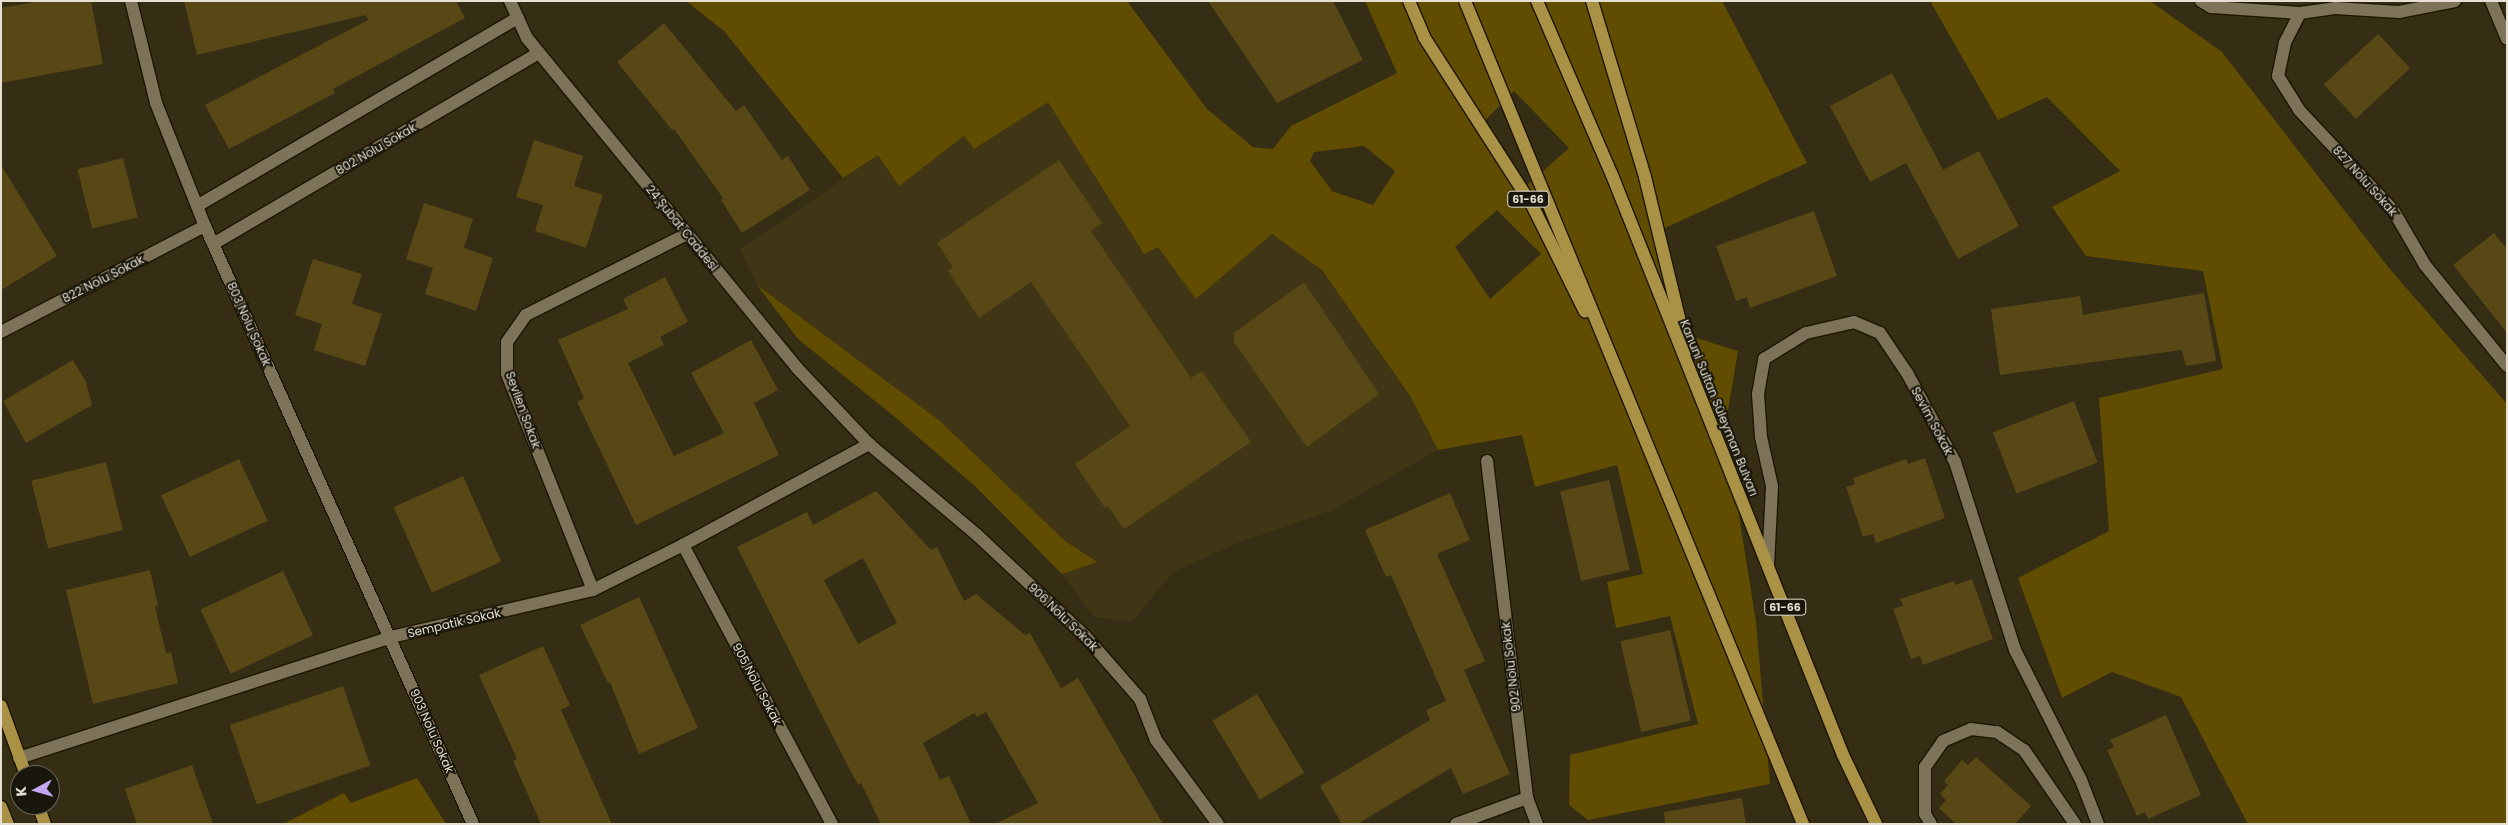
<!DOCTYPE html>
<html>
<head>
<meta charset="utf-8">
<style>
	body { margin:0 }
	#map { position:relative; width:2508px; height:825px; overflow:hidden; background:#352d14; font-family:Poppins,sans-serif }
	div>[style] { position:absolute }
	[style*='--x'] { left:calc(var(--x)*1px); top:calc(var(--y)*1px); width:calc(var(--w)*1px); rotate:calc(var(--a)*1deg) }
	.built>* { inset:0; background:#403515 }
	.green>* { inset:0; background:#614d01 }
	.building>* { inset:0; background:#584816; transform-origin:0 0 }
	.roads { filter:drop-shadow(1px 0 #1d1500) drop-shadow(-1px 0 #1d1500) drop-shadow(0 1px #1d1500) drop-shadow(0 -1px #1d1500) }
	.minor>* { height:12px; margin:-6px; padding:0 6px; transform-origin:6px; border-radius:6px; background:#7c7358 }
	.major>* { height:12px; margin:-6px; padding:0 6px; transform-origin:6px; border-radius:6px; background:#a99246 }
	span { translate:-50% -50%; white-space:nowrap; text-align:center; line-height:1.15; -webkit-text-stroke:4px #19160b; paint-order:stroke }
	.shield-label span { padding:1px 4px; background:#19160b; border:1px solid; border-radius:4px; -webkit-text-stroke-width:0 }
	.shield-label { font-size:11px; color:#e5e0d1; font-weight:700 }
	.street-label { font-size:12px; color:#e5e0d1 }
	.frame { position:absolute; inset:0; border:2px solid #e5e0d1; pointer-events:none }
	.north { position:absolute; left:10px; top:765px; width:50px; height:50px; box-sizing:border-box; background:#19160b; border:1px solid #6b675a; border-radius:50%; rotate:264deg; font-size:14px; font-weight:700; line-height:20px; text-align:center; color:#e5e0d1 }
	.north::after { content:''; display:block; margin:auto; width:18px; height:22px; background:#c4a7f1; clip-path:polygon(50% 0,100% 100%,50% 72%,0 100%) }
</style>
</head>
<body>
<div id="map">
	<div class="built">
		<div style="clip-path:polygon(1048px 101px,1272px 234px,1322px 270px,1410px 396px,1438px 450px,1331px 511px,1237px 543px,1172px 573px,1132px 622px,1094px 617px,1062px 574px,977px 488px,895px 417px,798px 339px,757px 285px,740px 249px,792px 215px,943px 107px,974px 149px)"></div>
	</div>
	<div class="green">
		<div style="clip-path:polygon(evenodd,686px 1px,1127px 1px,1207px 109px,1253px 147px,1273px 149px,1291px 126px,1397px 73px,1365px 1px,1722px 1px,1807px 163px,1654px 233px,1687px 335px,1738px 351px,1725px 428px,1756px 622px,1770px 784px,1588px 820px,1569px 805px,1570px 755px,1698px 724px,1670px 616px,1616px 628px,1607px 582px,1643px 574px,1617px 465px,1535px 487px,1522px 435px,1438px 450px,1410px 396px,1322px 270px,1272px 234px,1196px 299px,1158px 247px,1144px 254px,1048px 102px,974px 149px,964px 136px,899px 186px,878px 155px,843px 178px,724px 31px,686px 1px,1514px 91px,1569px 148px,1523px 189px,1475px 131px,1514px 91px,686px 1px,1364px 146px,1395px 171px,1373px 205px,1332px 191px,1310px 161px,1314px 152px,1364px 146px,686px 1px,1497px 210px,1541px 254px,1490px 299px,1455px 247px,1497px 210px)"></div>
		<div style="clip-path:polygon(1930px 1px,2150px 1px,2222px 52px,2389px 268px,2507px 404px,2507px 824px,2248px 824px,2181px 697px,2112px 672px,2062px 698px,2018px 578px,2109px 531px,2099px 398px,2223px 369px,2203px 271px,2086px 256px,2052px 207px,2120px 171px,2047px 97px,1998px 120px)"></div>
		<div style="clip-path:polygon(757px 285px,940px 421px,1065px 541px,1097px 562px,1062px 574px,977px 488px,895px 417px,798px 339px)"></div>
		<div style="clip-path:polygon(417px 778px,446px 824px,283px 824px,344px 793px,351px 803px)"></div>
	</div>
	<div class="building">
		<div style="clip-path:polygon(41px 1px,91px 1px,103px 64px,1px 83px,1px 8px)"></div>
		<div style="clip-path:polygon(184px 1px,456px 1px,465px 18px,333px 89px,335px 93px,229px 149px,205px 105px,368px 20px,366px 15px,197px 55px)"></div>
		<div style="clip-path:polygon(1208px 1px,1333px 1px,1363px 60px,1277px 103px)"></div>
		<div style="clip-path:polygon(664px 23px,736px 111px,744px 105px,782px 160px,788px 156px,810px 190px,742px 233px,721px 200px,723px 198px,674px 129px,672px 130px,617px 62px)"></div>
		<div style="left:2378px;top:34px;width:47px;height:74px;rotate:47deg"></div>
		<div style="clip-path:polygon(1892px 73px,1943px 170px,1979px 151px,2019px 226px,1958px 259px,1906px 163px,1870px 182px,1830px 106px)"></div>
		<div style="clip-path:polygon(534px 140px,583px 156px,574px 186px,603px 195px,586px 248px,535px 231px,543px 205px,516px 197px)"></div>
		<div style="left:123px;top:158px;width:61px;height:47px;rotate:76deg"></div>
		<div style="clip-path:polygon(1059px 160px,1102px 223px,1091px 231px,1191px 378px,1202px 371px,1251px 442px,1124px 529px,1108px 506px,1105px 508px,1075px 464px,1130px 426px,1031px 282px,979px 318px,948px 271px,953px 267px,937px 243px)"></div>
		<div style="clip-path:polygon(1px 165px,57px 256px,1px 290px)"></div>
		<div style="clip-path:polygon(424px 203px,473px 219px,464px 248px,493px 258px,476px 311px,425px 294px,433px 268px,406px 259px)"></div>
		<div style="clip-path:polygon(1814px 211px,1837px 276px,1750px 308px,1747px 297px,1736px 301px,1716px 246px)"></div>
		<div style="clip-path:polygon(2494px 233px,2507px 249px,2507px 333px,2453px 265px)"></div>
		<div style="clip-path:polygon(313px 259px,362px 274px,352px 304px,382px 314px,365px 366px,314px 350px,322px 324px,295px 315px)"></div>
		<div style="clip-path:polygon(665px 277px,688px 322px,660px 337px,664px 345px,628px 363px,674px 456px,724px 433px,691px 373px,751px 340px,778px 390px,754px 403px,779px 455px,636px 525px,577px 402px,584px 398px,558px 340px,628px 309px,623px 299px)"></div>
		<div style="clip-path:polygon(1304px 282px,1379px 394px,1307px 447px,1234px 342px,1234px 333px)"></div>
		<div style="clip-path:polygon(2204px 293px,2216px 361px,2186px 366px,2182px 350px,2000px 375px,1991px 309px,2080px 296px,2083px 315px)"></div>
		<div style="clip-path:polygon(73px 360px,86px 382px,92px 405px,26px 443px,3px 401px)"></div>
		<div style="left:2074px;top:401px;width:66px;height:87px;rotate:69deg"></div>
		<div style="clip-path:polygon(1925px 458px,1945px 518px,1876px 543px,1873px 534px,1863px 537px,1846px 487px,1855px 484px,1853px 478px,1906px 459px,1908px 464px)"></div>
		<div style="left:239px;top:459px;width:68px;height:86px;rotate:65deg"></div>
		<div style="left:106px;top:462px;width:70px;height:77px;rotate:76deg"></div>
		<div style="left:463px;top:476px;width:94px;height:76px;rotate:66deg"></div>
		<div style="left:1609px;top:480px;width:92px;height:50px;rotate:77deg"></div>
		<div style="clip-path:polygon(evenodd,876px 491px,931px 550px,937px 547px,964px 601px,976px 594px,1025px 635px,1030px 633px,1061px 688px,1078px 678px,1163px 824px,995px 824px,1038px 803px,986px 712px,977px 717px,974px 713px,923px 743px,940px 780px,949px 776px,971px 824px,881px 824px,861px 783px,858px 785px,835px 741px,737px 547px,807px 512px,813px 525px,876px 491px,863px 558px,897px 623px,858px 644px,824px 580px,863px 558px)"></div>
		<div style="clip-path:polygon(1450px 493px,1470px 540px,1437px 554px,1485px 661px,1464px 670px,1510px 774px,1463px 794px,1451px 768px,1357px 824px,1342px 824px,1320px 786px,1430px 720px,1426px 710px,1446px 701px,1391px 575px,1386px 577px,1365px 530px)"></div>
		<div style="clip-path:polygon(150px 570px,158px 606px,155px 607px,166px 653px,171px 652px,178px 683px,93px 704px,66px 590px)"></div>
		<div style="left:283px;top:571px;width:71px;height:91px;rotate:65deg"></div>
		<div style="clip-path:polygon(1972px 579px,1993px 639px,1923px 665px,1920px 656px,1911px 659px,1893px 609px,1903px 606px,1900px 599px,1954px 581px,1955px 585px)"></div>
		<div style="clip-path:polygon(639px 597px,698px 728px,639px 754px,610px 682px,608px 683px,580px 625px)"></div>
		<div style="left:1670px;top:630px;width:93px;height:51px;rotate:77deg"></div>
		<div style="clip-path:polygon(543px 646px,570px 705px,561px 710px,612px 824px,541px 824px,513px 761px,517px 759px,479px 675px)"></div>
		<div style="left:343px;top:686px;width:84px;height:120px;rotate:71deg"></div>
		<div style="left:1257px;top:694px;width:92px;height:52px;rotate:59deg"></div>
		<div style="clip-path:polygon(2166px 715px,2201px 795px,2148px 819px,2145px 812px,2137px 816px,2107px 750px,2114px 747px,2110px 740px)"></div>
		<div style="clip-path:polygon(1976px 757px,2031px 806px,2015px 824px,1956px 824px,1939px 808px,1946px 800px,1940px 794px,1948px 785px,1944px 781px,1962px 760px,1968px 765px)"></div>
		<div style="clip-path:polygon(192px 765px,213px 824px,137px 824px,125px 789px)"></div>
		<div style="clip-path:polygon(1742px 798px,1746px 824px,1665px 824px,1664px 812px)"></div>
	</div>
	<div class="roads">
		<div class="minor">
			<div style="--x:131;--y:1;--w:105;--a:76.2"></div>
			<div style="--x:156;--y:103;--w:132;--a:68.3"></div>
			<div style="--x:205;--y:226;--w:655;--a:65.86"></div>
			<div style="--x:510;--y:1;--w:41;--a:65.3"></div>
			<div style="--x:527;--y:38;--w:426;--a:50.7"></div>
			<div style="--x:797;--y:368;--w:105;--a:46.5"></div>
			<div style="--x:869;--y:444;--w:141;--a:40.1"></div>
			<div style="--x:977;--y:535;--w:148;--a:43.1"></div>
			<div style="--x:1085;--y:636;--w:84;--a:48.9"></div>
			<div style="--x:1140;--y:699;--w:44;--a:68.7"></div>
			<div style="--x:1156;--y:740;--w:104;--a:53.6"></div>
			<div style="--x:2201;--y:1;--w:12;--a:31"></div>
			<div style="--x:2211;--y:7;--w:89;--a:3.9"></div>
			<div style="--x:2300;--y:13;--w:35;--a:-8"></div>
			<div style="--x:2335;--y:8;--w:64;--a:3.6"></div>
			<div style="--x:2399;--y:12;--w:57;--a:-11.1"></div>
			<div style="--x:2491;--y:1;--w:41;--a:67.2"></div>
			<div style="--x:2300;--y:13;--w:34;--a:117"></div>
			<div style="--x:2285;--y:43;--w:34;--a:102"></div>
			<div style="--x:2278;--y:76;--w:40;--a:58"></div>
			<div style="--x:2299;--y:110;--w:137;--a:46.8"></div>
			<div style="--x:2393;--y:210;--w:64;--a:59.8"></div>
			<div style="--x:2425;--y:265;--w:130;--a:50.9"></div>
			<div style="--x:197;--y:206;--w:372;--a:-30.4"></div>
			<div style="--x:213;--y:244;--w:378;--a:-30.4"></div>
			<div style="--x:1;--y:332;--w:230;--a:-27.5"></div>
			<div style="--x:1487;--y:461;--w:339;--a:83.2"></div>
			<div style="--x:1527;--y:798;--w:28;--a:69"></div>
			<div style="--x:683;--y:545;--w:316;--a:61.9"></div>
			<div style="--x:1768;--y:566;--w:80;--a:-87.1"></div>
			<div style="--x:1772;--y:486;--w:50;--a:-102.7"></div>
			<div style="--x:1761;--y:437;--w:43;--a:-94"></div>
			<div style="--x:1758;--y:394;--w:36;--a:-80"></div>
			<div style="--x:1764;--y:359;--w:49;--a:-31.8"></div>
			<div style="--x:1806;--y:333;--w:49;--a:-12.9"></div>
			<div style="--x:1854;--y:322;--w:28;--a:23"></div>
			<div style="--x:1880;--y:333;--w:48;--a:56"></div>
			<div style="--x:1907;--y:373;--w:101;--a:61.7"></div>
			<div style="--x:1955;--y:462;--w:197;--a:72.3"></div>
			<div style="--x:2015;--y:650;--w:146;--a:63.1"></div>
			<div style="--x:2081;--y:780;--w:47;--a:68.9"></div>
			<div style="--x:593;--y:590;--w:232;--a:-111.7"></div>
			<div style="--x:507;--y:374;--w:32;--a:-90"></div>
			<div style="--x:507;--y:342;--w:33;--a:-55"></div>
			<div style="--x:526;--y:315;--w:180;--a:-26.7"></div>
			<div style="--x:19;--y:758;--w:391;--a:-18"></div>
			<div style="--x:391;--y:637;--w:207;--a:-13.1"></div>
			<div style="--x:593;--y:590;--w:101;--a:-26.6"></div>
			<div style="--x:683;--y:545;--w:212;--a:-28.5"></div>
			<div style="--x:1456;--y:824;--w:76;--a:-20.1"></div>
			<div style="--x:1931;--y:824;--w:12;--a:-121"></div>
			<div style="--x:1925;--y:814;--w:47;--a:-90"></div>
			<div style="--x:1925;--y:767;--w:32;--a:-55"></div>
			<div style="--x:1943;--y:741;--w:30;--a:-23"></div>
			<div style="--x:1971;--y:729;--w:26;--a:7"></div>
			<div style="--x:1997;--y:732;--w:32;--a:34"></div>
			<div style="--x:2024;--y:750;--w:90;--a:55.4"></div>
		</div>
		<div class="major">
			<div style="--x:1409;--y:1;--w:39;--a:67"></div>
			<div style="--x:1424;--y:37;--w:200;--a:57.3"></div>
			<div style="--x:1532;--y:205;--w:119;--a:63.6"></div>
			<div style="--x:1465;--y:1;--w:890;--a:67.67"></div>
			<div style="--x:1537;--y:1;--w:189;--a:66.7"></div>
			<div style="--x:1612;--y:175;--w:624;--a:68.28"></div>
			<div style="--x:1843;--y:755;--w:76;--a:64.4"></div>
			<div style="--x:1592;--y:1;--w:184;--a:73.2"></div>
			<div style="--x:1645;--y:177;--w:178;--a:76.4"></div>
			<div style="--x:1;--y:706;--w:73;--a:70.1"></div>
			<div style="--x:38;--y:805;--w:20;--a:70"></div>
			<div style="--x:1;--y:807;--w:18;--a:68"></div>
		</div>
	</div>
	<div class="shield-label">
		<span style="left:1528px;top:199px">61-66</span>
		<span style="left:1785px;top:607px">61-66</span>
	</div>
	<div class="street-label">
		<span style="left:376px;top:149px;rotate:-30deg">802 Nolu Sokak</span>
		<span style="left:2365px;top:181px;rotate:48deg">827 Nolu Sokak</span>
		<span style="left:682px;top:228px;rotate:51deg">24 Şubat Caddesi</span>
		<span style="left:103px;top:279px;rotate:-27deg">822 Nolu Sokak</span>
		<span style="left:249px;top:324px;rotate:66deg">803 Nolu Sokak</span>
		<span style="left:1719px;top:408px;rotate:68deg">Kanuni Sultan Süleyman Bulvarı</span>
		<span style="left:523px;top:410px;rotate:70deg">Sevilen Sokak</span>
		<span style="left:1932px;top:421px;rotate:62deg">Sevim Sokak</span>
		<span style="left:1063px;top:617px;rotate:44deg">906 Nolu Sokak</span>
		<span style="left:454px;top:623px;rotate:-13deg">Sempatik Sokak</span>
		<span style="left:1511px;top:667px;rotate:-97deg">902 Nolu Sokak</span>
		<span style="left:757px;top:684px;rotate:62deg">905 Nolu Sokak</span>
		<span style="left:432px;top:731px;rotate:66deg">903 Nolu Sokak</span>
	</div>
	<div class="frame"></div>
	<div class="north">K</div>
</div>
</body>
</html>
